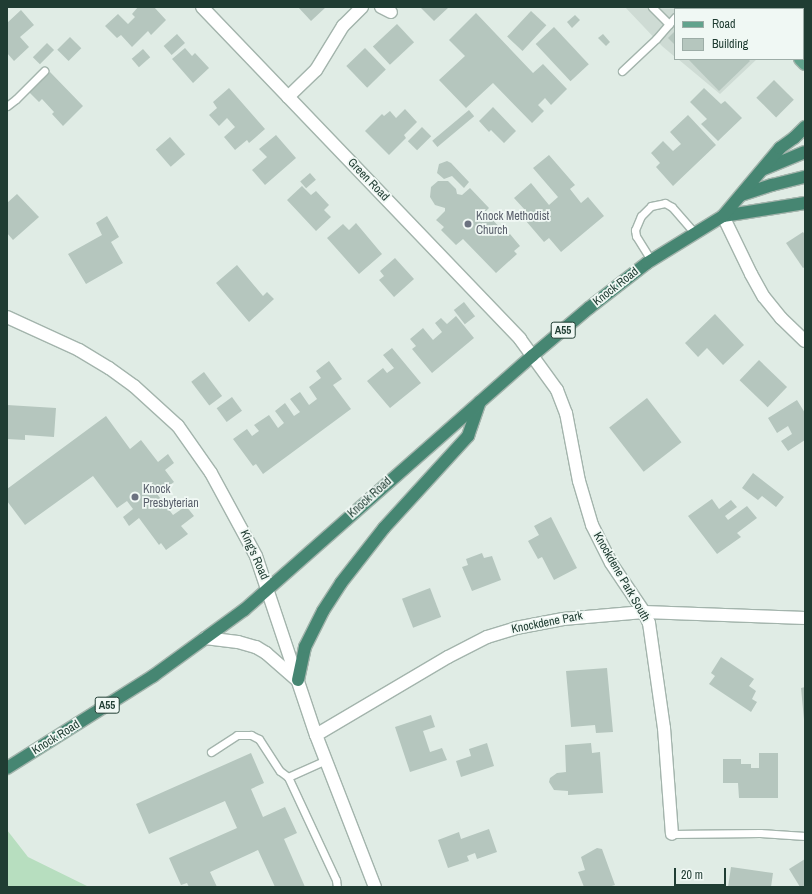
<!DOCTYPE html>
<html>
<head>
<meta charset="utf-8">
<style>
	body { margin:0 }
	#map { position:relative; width:812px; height:894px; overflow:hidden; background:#e0ece5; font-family:"Archivo Narrow",sans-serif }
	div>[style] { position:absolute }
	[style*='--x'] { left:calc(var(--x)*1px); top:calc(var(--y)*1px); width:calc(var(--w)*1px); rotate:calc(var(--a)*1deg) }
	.built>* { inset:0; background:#cedbd4 }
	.green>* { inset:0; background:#b7debf }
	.building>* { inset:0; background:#b5c6be; transform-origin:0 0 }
	.roads { filter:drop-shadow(1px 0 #a3b4ac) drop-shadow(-1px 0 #a3b4ac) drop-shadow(0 1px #a3b4ac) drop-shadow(0 -1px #a3b4ac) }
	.service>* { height:7px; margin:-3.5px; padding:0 3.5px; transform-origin:3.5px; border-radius:3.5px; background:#fff }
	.minor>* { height:12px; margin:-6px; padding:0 6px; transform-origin:6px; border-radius:6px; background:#fff }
	.tertiary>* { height:12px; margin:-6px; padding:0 6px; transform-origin:6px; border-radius:6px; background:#fff }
	.primary>* { height:12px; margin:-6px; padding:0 6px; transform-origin:6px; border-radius:6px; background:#62a38d }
	.trunk>* { height:12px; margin:-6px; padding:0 6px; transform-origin:6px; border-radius:6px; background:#468672 }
	.dots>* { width:11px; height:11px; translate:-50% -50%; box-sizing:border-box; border:2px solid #f0f8f4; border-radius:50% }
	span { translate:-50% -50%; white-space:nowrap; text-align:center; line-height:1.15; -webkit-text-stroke:3.5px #f0f8f4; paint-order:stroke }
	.shield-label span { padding:1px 3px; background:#f0f8f4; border:1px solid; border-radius:3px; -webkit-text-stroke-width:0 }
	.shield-label { font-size:11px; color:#203d33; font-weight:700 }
	.street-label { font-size:12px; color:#203d33 }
	.worship-label { font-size:12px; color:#5b616d }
	.left { translate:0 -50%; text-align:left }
	.frame { position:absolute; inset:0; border:8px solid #203d33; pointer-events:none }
	.legend { position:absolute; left:674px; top:8px; width:130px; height:52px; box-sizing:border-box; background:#f0f8f4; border:1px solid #9dada7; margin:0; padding:5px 7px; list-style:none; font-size:12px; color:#203d33 }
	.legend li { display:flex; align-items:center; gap:8px; height:20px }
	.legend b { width:20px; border:1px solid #9dada7 }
	.scale { position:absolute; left:674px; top:868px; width:52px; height:18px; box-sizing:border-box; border:2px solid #203d33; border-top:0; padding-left:5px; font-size:12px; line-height:14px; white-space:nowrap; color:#203d33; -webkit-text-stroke:3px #f0f8f4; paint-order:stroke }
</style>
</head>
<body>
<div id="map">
	<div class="built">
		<div style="clip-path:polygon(625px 7px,725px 7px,727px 9px,675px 9px,675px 57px,662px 46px)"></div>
		<div style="clip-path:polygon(678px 59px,757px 59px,720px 94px)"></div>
	</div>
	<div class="green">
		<div style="clip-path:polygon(7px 830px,28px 857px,89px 887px,7px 887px)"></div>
	</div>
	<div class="building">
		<div style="clip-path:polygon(138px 7px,154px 7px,166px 20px,151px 35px,148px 31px,132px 47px,121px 35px,117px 38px,105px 26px,118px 14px,128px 24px,135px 17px,132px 14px)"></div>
		<div style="clip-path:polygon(298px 7px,326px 7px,311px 21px)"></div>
		<div style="clip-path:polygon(420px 7px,449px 7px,434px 21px)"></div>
		<div style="clip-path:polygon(21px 10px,34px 25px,20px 37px,29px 47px,14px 61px,7px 53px,7px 23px)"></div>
		<div style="left:531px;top:11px;width:21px;height:35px;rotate:43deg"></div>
		<div style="clip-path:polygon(476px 13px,533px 73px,543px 64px,567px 89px,551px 105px,545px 98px,538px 105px,544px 111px,532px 123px,493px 83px,466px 108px,439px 80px,465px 56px,449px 40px)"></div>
		<div style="clip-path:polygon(575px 15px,580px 20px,572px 28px,567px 22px)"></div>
		<div style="left:397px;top:24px;width:25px;height:33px;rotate:47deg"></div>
		<div style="left:554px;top:27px;width:51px;height:25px;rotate:47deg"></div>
		<div style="clip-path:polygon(675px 31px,675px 45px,668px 38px)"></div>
		<div style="left:177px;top:34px;width:12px;height:18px;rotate:48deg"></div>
		<div style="clip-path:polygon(603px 34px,610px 42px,606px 46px,598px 38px)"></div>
		<div style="left:70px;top:37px;width:16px;height:18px;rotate:45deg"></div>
		<div style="left:47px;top:43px;width:10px;height:20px;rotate:45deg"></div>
		<div style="clip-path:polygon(185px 48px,192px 56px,195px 53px,209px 68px,193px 83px,172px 59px)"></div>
		<div style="left:365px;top:48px;width:30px;height:26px;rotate:46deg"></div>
		<div style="left:143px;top:49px;width:11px;height:15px;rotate:49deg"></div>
		<div style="clip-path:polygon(688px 59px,748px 59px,750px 61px,719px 91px)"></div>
		<div style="clip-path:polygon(50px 72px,83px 106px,63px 126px,52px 114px,54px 112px,42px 99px,39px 102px,29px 92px)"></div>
		<div style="left:774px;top:80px;width:28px;height:25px;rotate:45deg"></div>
		<div style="clip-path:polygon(229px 88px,265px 129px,249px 143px,247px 140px,235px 150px,224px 137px,235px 127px,227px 118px,219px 126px,209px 115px,217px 108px,213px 102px)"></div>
		<div style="clip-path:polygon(704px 88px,721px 104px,725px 101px,742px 118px,718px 141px,701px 124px,707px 119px,690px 102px)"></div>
		<div style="clip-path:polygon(493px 107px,516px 131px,504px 143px,491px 130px,489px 132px,479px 121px)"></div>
		<div style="clip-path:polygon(405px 109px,417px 122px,404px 135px,406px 138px,389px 155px,365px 131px,382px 114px,384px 116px,390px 111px,396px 118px)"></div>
		<div style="left:469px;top:110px;width:8px;height:48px;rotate:50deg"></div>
		<div style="clip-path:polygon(688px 115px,716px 145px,673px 186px,656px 167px,660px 163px,651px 153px,663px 141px,673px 151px,681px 144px,670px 132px)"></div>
		<div style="left:422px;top:127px;width:13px;height:20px;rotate:45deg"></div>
		<div style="clip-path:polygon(276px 135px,296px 158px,265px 185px,252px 170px,267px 157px,259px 149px)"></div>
		<div style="left:170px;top:137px;width:23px;height:19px;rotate:49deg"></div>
		<div style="clip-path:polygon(549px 155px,575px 185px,570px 189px,581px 203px,588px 197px,604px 216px,561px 252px,549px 238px,544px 242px,520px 214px,525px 210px,514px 198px,531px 183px,549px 205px,558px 197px,533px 168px)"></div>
		<div style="clip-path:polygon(447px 161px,451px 163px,469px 182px,464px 188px,452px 176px,444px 179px,437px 173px,439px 164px)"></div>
		<div style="left:310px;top:173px;width:9px;height:13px;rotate:49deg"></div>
		<div style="clip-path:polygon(438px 181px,448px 181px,456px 189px,457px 194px,462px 195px,470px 188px,489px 208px,485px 212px,508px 236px,510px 234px,520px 246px,514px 251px,517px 254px,496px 273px,463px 239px,456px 245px,441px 230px,444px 227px,436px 220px,445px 211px,445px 208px,435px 205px,430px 197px,431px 187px)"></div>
		<div style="clip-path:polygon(302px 186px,311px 195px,316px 191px,329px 205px,324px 210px,331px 217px,316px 231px,287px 200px)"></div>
		<div style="clip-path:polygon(17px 194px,39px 217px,13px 240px,7px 233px,7px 203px)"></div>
		<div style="clip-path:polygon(107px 216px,119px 237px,111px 242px,123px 263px,86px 284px,68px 254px,102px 235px,96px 223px)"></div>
		<div style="clip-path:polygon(356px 223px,382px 254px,359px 274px,327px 238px,343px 224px,349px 230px)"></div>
		<div style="clip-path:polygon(803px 232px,805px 235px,805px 267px,803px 268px,786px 243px)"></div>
		<div style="clip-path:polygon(395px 258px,414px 279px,394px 297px,379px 280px,384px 276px,380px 271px)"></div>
		<div style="clip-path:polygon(237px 265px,263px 296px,267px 292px,274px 299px,249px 322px,216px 283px)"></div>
		<div style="left:464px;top:302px;width:18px;height:13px;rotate:52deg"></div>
		<div style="clip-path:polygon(715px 314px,744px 345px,723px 365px,707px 348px,698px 357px,685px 343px)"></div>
		<div style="clip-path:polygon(456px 316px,474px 338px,432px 373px,412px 349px,416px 346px,410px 339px,423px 328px,433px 340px,442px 332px,435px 323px,441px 318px,447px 324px)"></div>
		<div style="clip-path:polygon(392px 348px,421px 383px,390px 408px,367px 381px,383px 368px,387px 373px,394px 368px,383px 355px)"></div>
		<div style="left:759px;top:360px;width:39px;height:28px;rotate:44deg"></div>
		<div style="clip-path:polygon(329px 361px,342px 379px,333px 385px,351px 409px,263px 474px,256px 464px,253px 466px,233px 439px,247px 429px,252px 436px,259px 431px,254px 425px,269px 415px,278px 428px,284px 423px,275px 411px,285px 403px,294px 416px,300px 412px,290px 399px,300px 392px,309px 405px,317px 399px,309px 387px,321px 378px,316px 371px)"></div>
		<div style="left:204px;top:372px;width:30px;height:16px;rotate:53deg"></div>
		<div style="left:232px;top:397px;width:17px;height:19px;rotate:54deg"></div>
		<div style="left:647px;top:398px;width:56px;height:48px;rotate:52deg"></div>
		<div style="clip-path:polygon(797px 400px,805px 413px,805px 440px,788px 451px,781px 441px,792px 434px,788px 426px,777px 433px,768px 418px)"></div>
		<div style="clip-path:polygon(7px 405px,56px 408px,54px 437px,25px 435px,25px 440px,7px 439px)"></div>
		<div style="clip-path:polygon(106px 416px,130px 449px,141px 440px,158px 462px,168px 454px,174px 463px,165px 470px,174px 482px,157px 494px,173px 515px,186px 506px,194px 516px,181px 526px,188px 534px,166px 550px,161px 543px,159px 545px,139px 518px,129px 526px,123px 517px,133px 509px,127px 501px,117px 508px,93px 476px,25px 525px,7px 501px,7px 489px)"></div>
		<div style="clip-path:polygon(753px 473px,784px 497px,776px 507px,762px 496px,758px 500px,742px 488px)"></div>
		<div style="clip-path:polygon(712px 499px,719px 509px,731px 500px,737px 507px,725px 516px,728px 520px,747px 506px,757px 518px,737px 533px,741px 537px,717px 554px,688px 516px)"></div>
		<div style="clip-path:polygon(551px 517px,577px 568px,554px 580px,542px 557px,538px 559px,528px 541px,539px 535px,534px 526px)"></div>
		<div style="clip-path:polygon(482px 553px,484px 558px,492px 556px,501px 580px,472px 591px,462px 567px,468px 565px,466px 559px)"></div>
		<div style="left:430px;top:588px;width:31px;height:30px;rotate:69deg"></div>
		<div style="clip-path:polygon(721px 657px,754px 679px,749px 686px,756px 691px,752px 699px,757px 702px,751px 712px,709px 684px,715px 676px,711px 673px)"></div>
		<div style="clip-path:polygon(607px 668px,613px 732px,596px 733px,595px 725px,571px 727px,566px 671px)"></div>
		<div style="clip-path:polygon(805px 687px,805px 720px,804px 720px,801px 688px)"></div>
		<div style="clip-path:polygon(431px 715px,435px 727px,423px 731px,430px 752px,442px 748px,447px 760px,410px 772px,395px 727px)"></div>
		<div style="clip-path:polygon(487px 743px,494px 766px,461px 777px,456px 761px,471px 756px,469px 749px)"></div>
		<div style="clip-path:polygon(591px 743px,592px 753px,600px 752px,603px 793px,568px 795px,568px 791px,554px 790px,549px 782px,550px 778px,557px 773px,566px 772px,565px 745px)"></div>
		<div style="clip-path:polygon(251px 753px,264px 783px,251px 789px,263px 817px,285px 807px,297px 833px,284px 839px,305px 887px,275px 887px,258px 850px,210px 872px,217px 887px,189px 887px,187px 883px,181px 885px,169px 858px,237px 828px,225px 801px,149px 834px,136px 804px)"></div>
		<div style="clip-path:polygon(759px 753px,778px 753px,778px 798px,739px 798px,738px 783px,723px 783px,723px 759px,741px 759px,741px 764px,751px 764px,751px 768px,759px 768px)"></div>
		<div style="clip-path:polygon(489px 829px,497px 852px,477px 859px,475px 853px,467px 856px,469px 861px,448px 868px,438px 840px,459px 832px,461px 839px)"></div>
		<div style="clip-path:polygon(597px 848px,602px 849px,615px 885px,608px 887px,584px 887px,578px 872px,585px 870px,581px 857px)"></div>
		<div style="clip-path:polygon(805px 859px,805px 887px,800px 887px,789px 869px)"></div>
		<div style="clip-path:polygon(731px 867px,773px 873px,771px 887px,728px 887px)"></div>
	</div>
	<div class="roads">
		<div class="service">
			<div style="--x:652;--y:7;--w:24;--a:45"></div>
			<div style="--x:669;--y:24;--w:9;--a:-49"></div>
			<div style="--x:683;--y:9;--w:3;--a:-45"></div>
			<div style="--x:622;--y:71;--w:47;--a:-43.3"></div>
			<div style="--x:656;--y:39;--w:20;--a:-49"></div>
			<div style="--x:7;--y:106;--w:11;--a:-38"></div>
			<div style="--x:16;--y:99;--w:40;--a:-45"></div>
			<div style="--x:651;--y:260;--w:28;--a:-122"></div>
			<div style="--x:636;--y:236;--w:6;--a:-99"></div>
			<div style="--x:635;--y:230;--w:15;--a:-67"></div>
			<div style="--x:641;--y:216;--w:14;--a:-45"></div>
			<div style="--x:651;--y:206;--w:14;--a:-12"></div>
			<div style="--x:665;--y:203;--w:8;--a:30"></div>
			<div style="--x:672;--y:207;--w:35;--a:49"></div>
			<div style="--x:211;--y:752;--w:31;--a:-33"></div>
			<div style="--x:237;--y:735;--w:14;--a:0"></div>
			<div style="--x:251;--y:735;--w:9;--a:27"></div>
			<div style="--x:259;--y:739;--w:38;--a:57"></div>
			<div style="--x:280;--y:771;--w:10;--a:37"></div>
			<div style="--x:288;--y:777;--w:42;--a:-24.1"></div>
			<div style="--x:288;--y:777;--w:114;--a:65"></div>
			<div style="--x:336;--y:880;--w:7;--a:82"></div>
			<div style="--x:672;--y:834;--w:88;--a:-0.7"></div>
			<div style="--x:760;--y:833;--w:45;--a:3.8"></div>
		</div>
		<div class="minor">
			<div style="--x:202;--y:7;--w:460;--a:46.2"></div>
			<div style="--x:520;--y:339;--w:63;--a:54"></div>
			<div style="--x:557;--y:390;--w:25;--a:69"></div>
			<div style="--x:566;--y:413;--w:69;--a:79.2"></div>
			<div style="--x:579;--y:481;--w:46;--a:73.5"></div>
			<div style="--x:592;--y:525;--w:42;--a:63.4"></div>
			<div style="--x:611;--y:563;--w:59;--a:56"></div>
			<div style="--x:644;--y:612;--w:12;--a:66"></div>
			<div style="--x:649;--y:623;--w:106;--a:81.9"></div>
			<div style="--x:664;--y:728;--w:106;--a:85.7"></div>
			<div style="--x:381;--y:7;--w:11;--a:27"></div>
			<div style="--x:288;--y:97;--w:39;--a:-44"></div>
			<div style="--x:316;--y:70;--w:52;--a:-58.5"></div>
			<div style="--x:343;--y:26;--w:27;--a:-45"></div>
			<div style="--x:723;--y:216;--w:64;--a:64.2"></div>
			<div style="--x:751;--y:274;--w:26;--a:61"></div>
			<div style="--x:764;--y:297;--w:27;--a:51"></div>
			<div style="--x:781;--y:318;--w:33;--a:44"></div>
			<div style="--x:316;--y:735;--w:153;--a:-30.6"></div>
			<div style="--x:448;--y:657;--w:44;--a:-27.1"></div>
			<div style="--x:487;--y:637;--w:30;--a:-17"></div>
			<div style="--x:516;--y:628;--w:48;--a:-10.8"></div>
			<div style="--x:563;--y:619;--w:81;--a:-4.9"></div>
			<div style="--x:644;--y:612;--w:161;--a:2.1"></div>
		</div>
		<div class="tertiary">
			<div style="--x:7;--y:317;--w:79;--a:24.6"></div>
			<div style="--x:79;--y:350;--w:35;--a:31"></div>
			<div style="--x:109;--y:368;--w:31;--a:36"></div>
			<div style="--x:134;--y:386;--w:59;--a:42.3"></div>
			<div style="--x:178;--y:426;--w:57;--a:54.9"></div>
			<div style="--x:211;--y:473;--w:94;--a:61.5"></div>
			<div style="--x:256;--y:556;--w:189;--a:71.5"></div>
			<div style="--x:316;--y:735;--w:163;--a:68.8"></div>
			<div style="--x:205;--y:638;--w:33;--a:7"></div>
			<div style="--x:238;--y:642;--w:19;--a:16"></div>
			<div style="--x:256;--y:647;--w:12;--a:31"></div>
			<div style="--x:266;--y:653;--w:41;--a:41.1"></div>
		</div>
		<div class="primary">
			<div style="--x:753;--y:7;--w:3;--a:45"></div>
			<div style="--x:790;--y:7;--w:3;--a:45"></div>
			<div style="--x:803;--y:20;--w:3;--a:45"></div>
			<div style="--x:803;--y:37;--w:4;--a:56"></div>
			<div style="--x:800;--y:59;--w:7;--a:45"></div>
		</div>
		<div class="trunk">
			<div style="--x:764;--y:169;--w:44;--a:-22.5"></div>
			<div style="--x:741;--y:195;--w:33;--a:-18"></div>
			<div style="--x:772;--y:185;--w:34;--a:-14"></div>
			<div style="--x:723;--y:216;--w:83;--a:-9"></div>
			<div style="--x:298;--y:680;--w:34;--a:-78"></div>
			<div style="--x:305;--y:647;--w:40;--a:-63.4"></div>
			<div style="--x:323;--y:611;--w:33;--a:-57"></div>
			<div style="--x:341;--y:583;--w:70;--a:-52"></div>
			<div style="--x:384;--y:528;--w:125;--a:-47.6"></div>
			<div style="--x:468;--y:436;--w:36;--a:-71"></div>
			<div style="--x:7;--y:768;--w:173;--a:-32.2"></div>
			<div style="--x:153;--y:676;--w:112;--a:-36"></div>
			<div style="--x:244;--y:610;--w:384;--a:-41.4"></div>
			<div style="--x:532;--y:356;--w:75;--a:-40.1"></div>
			<div style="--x:589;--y:308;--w:73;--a:-37.8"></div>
			<div style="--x:647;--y:263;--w:89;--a:-31.7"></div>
			<div style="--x:723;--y:216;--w:89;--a:-50"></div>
			<div style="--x:780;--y:148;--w:17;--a:-36"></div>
			<div style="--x:794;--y:138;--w:16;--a:-45"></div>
		</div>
	</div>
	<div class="dots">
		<div style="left:468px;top:224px;background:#6b7280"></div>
		<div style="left:135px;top:497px;background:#6b7280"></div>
	</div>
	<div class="shield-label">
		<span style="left:563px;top:330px">A55</span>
		<span style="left:107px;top:705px">A55</span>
	</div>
	<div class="street-label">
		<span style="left:368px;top:180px;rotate:46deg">Green Road</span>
		<span style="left:616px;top:287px;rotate:-38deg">Knock Road</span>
		<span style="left:370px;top:498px;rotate:-42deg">Knock Road</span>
		<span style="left:254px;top:555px;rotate:66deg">King's Road</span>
		<span style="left:621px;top:577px;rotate:60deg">Knockdene Park South</span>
		<span style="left:547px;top:623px;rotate:-11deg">Knockdene Park</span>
		<span style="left:56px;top:738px;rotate:-32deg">Knock Road</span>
	</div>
	<div class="worship-label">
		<span class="left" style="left:476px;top:224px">Knock Methodist<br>Church</span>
		<span class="left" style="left:143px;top:497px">Knock<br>Presbyterian</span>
	</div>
	<div class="frame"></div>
	<ul class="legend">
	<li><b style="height:5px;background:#62a38d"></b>Road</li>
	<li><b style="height:11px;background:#b5c6be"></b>Building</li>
	</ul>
	<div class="scale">20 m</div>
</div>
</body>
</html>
